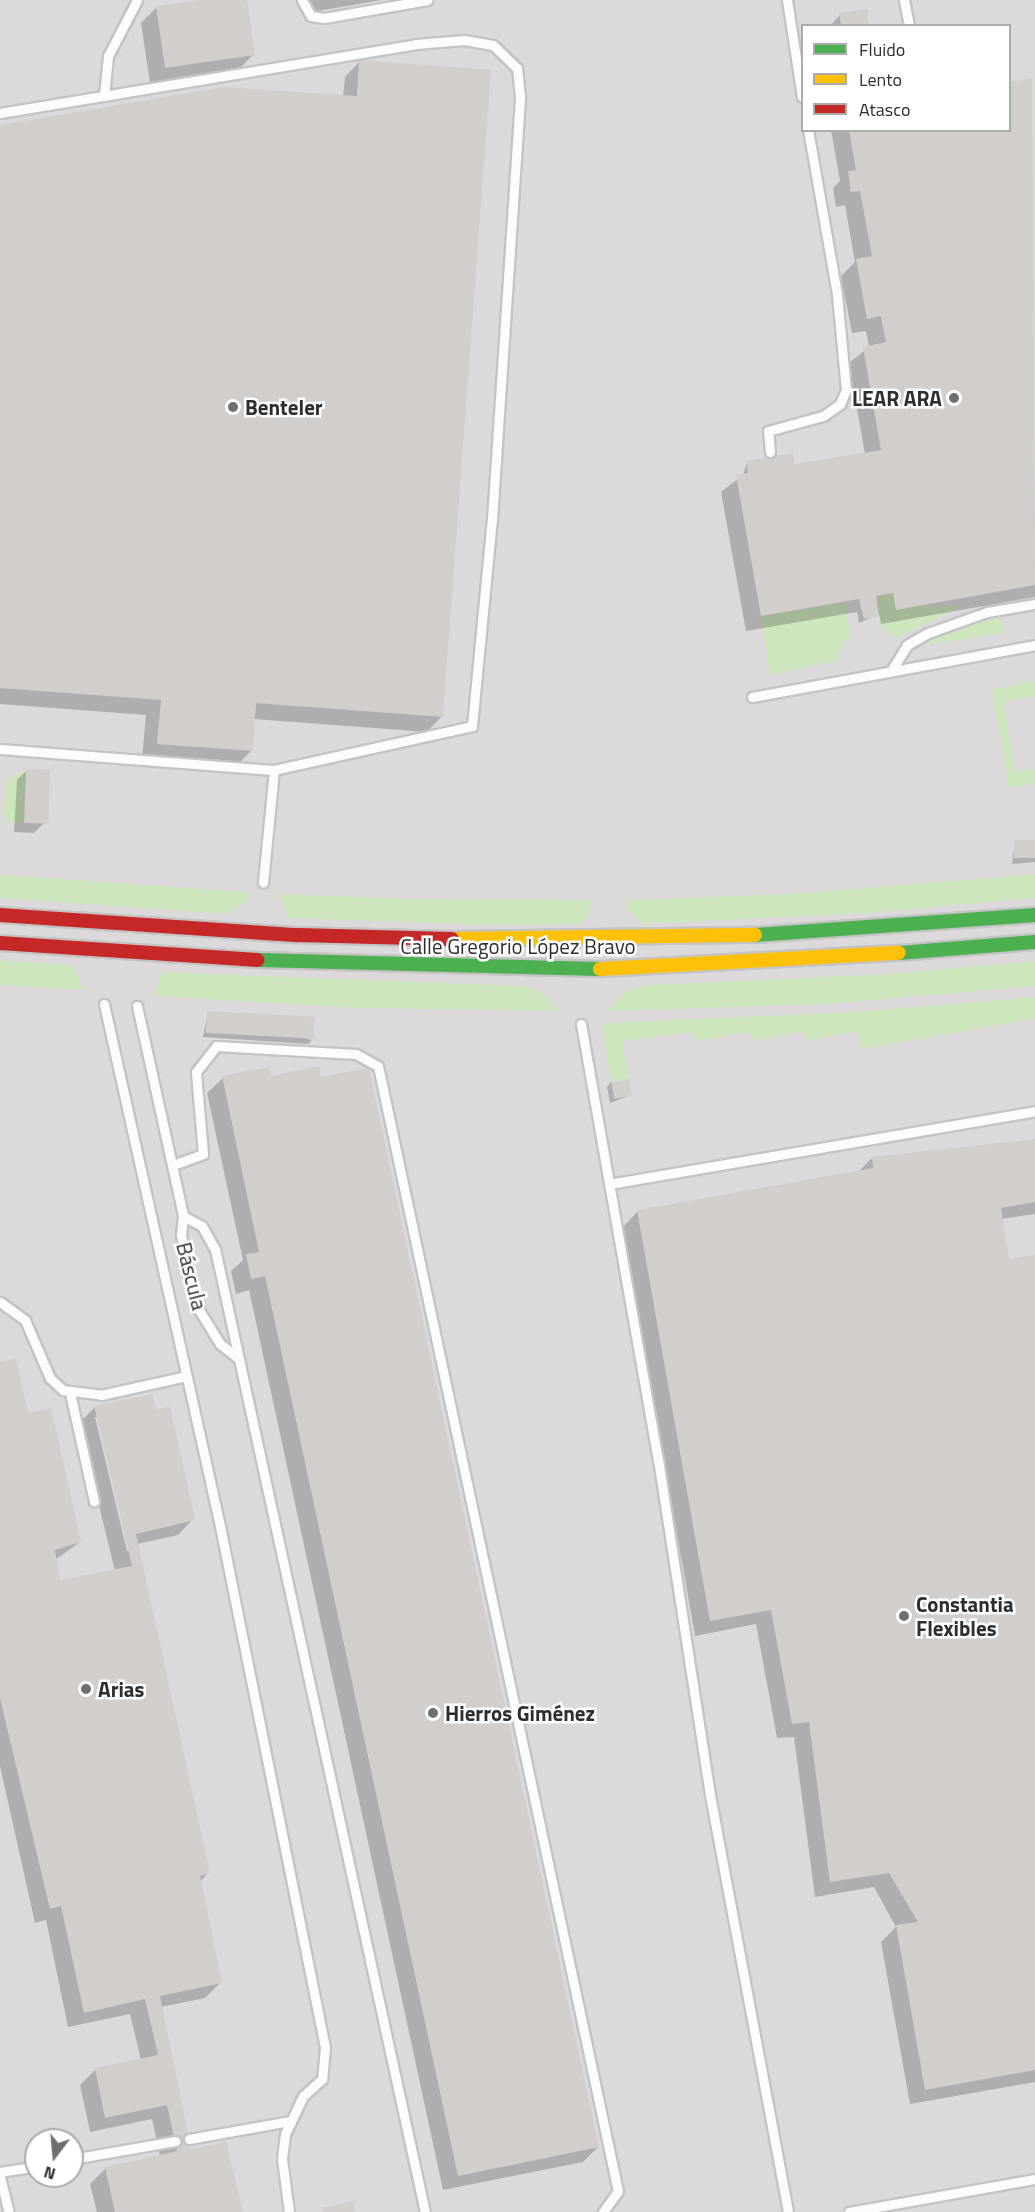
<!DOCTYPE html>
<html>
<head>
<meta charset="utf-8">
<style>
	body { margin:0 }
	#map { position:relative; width:1035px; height:2212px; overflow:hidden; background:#ece8e4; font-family:"Titillium Web",sans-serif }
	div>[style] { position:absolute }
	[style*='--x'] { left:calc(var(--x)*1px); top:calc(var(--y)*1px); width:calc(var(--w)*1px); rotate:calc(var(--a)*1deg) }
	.industrial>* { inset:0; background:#dcd9db }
	.green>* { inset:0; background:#cee6be }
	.shadow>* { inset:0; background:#0003 }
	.building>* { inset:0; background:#d1cecb; transform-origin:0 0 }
	.roads { filter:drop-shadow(2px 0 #c5c4c5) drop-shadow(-2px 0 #c5c4c5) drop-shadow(0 2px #c5c4c5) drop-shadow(0 -2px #c5c4c5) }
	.lane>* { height:9px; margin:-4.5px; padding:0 4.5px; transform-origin:4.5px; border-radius:4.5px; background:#fcfcfb }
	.fast>* { height:14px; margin:-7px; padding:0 7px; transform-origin:7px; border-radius:7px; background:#4caf50 }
	.slow>* { height:14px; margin:-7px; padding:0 7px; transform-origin:7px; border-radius:7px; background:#ffc107 }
	.jam>* { height:14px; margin:-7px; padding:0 7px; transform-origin:7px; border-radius:7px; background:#c62828 }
	.dots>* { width:16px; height:16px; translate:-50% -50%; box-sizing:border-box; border:3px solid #fff; border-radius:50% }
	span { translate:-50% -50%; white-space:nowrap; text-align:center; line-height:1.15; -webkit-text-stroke:5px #fff; paint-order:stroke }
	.poi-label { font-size:21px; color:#2e2e2e; font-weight:700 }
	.right { translate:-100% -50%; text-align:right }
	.left { translate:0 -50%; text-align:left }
	.street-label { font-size:21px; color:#2e2e2e }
	.legend { position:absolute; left:801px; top:24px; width:210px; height:108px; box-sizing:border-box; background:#fff; border:2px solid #ababab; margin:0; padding:8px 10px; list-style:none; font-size:18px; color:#2e2e2e }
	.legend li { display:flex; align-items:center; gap:12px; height:30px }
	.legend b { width:30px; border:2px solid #ababab }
	.north { position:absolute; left:24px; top:2128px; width:60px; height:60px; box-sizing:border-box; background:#fff; border:2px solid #ababab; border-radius:50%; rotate:196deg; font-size:16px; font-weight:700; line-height:24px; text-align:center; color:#2e2e2e }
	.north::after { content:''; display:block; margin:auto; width:21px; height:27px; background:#706f6e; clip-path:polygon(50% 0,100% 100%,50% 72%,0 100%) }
</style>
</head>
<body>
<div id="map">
	<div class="industrial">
		<div style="clip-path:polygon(evenodd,0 0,1035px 0,1035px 2212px,0 2212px,0 0,802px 26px,1010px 26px,1010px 130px,802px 130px,802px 26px,0 0,36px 2140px,72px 2140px,72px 2176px,36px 2176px,36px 2140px)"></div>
	</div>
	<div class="green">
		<div style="clip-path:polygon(893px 593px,931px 608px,954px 604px,955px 609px,895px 638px,881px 627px,876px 596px)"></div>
		<div style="clip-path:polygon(845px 602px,850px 633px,835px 661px,770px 675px,761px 616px)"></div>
		<div style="clip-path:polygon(1001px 616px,1004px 633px,918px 646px,941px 634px)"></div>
		<div style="clip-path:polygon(1035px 681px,1035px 696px,1003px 702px,1015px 772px,1035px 769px,1035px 783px,1009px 788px,992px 689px)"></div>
		<div style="clip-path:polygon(26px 769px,23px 823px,3px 821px,6px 780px)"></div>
		<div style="clip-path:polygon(1035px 874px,1035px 898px,869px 913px,643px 924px,628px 911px,627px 900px,788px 894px)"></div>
		<div style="clip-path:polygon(0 875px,249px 892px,246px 901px,228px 914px,0 898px)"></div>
		<div style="clip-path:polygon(279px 894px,415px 899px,592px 900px,588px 917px,579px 924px,490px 925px,288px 918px)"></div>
		<div style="clip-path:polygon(0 960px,72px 965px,84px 990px,0 985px)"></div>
		<div style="clip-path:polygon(1035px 961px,1035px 986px,825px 1004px,606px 1011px,628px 990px,648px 985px,886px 974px)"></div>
		<div style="clip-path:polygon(162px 972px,522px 986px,539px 992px,559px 1011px,356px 1008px,154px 996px)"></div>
		<div style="clip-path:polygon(1035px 997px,1035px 1019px,860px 1049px,858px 1031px,805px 1041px,804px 1031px,751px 1041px,749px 1032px,697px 1041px,694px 1032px,622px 1041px,629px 1079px,611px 1081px,601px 1023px,852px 1012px)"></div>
	</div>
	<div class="shadow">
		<div style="clip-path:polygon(210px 0,245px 0,254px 54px,238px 70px,150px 83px,141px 23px,156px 8px)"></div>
		<div style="clip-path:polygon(304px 0,382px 0,306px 13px)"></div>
		<div style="clip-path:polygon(840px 15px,868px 26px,830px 26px)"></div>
		<div style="clip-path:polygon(360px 61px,442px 716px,427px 732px,253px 719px,251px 751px,236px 766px,142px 759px,146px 715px,0 704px,0 127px,343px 97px,345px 77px)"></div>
		<div style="clip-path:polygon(1031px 79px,1035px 597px,881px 624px,879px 614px,859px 623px,857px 612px,746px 631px,721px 492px,743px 475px,747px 462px,790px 467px,865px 454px,849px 363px,869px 347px,866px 331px,852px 333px,841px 276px,855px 262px,845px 205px,836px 207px,833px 188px,840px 181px,831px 130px,1010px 130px,1010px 83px)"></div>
		<div style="clip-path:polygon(27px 770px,44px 823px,34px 833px,14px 832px,17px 780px)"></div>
		<div style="clip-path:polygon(1035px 841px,1035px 862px,1012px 864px,1015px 843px)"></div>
		<div style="clip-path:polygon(208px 1012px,312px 1040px,308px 1044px,203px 1037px)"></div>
		<div style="clip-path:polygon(223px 1078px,598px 2147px,583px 2162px,443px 2190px,249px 1290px,236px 1294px,231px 1271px,243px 1260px,207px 1093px)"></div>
		<div style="clip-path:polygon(611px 1082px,631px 1095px,610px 1103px,607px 1087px)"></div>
		<div style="clip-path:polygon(1035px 1140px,1035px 1214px,1001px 1219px,1008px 1260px,1035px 1256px,1035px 2082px,910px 2104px,881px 1942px,896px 1927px,874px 1887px,815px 1897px,794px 1737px,777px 1738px,756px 1624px,695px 1636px,623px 1227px,638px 1211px,859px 1171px,872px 1158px)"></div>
		<div style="clip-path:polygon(evenodd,0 1364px,80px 1542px,55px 1560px,58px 1582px,115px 1571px,79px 1423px,95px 1407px,193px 1519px,178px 1535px,137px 1544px,209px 1872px,200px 1882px,220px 1983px,205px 1998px,161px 2007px,190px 2150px,241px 2212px,97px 2212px,90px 2184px,106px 2168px,160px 2156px,152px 2119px,90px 2132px,80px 2085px,95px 2070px,141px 2060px,130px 2014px,68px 2027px,46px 1920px,35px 1923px,0 1766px,0 1364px,95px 1417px,98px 1417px,130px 1550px,127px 1551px,95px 1417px)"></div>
	</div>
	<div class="building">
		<div style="clip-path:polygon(199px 0,247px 0,255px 55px,165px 68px,156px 6px)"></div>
		<div style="clip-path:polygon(867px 9px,869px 26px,841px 26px,839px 13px)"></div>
		<div style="clip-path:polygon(359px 60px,491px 70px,443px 717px,256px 703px,253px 751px,157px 744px,161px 700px,0 688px,0 125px,224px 87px,357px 96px)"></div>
		<div style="clip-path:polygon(1032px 78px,1035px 585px,896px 610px,893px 593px,876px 596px,879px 616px,864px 619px,859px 599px,761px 616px,736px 475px,748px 473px,746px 461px,793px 453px,795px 464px,881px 450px,863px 347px,886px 342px,881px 316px,867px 319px,856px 259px,872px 256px,860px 191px,851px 192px,848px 171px,856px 170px,849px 130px,1010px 130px,1010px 82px)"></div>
		<div style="left:26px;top:769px;width:24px;height:54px;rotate:2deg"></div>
		<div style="left:1035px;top:840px;width:18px;height:21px;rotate:90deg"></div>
		<div style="left:207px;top:1011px;width:108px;height:22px;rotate:3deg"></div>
		<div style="clip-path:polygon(319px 1066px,321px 1077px,369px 1068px,599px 2147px,458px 2176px,265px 1276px,251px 1279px,246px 1254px,259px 1252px,222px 1076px,269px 1067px,272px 1076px)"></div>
		<div style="left:629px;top:1079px;width:17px;height:18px;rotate:80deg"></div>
		<div style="clip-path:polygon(1035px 1139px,1035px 1202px,1001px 1208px,1009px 1259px,1035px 1255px,1035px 2070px,925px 2090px,896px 1925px,918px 1922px,889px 1873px,830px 1882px,809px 1722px,792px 1724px,771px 1610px,710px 1621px,637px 1210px,873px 1168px,872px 1157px)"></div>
		<div style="clip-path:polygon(16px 1359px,28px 1413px,51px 1408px,81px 1542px,55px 1550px,60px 1580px,132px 1566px,94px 1406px,152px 1394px,156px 1409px,170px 1407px,195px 1520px,136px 1534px,210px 1873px,200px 1876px,222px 1983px,160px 1996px,191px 2149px,226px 2142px,243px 2212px,115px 2212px,105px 2167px,177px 2151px,167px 2105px,105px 2118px,95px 2068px,158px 2055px,145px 1999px,84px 2013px,61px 1906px,50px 1909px,0 1698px,0 1362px)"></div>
		<div style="clip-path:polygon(353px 2201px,355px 2212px,323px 2212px,322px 2208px)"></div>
	</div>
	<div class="roads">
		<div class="lane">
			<div style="--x:302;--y:0;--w:18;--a:61"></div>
			<div style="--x:311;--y:16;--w:13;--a:9"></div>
			<div style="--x:324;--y:18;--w:105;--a:-9.9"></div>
			<div style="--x:787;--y:0;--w:98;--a:81.2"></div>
			<div style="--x:904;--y:0;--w:26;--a:79"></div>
			<div style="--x:104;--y:96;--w:40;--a:-84.3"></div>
			<div style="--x:108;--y:56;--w:63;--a:-62.6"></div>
			<div style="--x:0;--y:113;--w:422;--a:-9.4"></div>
			<div style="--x:416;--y:44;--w:48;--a:-4.8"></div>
			<div style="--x:464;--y:40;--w:29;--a:10"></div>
			<div style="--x:493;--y:45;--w:33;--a:44"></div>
			<div style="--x:517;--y:68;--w:30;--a:84"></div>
			<div style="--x:520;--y:98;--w:421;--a:93.8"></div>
			<div style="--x:492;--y:518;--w:209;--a:95.5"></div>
			<div style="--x:472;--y:726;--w:203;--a:167.5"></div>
			<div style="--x:274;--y:770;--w:113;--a:95.6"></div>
			<div style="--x:770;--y:452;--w:21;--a:-95"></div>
			<div style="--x:768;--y:431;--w:57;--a:-15.3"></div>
			<div style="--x:823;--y:416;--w:21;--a:-35"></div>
			<div style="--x:840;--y:404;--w:15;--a:-67"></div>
			<div style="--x:846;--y:390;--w:96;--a:-95.4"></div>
			<div style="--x:837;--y:294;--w:167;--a:-100"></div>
			<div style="--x:891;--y:671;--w:31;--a:-58"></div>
			<div style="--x:907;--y:645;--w:24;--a:-30"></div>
			<div style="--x:928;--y:633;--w:63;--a:-19.6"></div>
			<div style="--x:987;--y:612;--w:49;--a:-9.5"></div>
			<div style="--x:752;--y:697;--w:288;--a:-10.4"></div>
			<div style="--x:0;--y:749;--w:275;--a:4.4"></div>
			<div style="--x:104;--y:1004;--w:535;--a:77.47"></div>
			<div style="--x:220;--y:1526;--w:531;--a:78.61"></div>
			<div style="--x:325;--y:2047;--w:32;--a:95"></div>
			<div style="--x:322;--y:2079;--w:25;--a:138"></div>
			<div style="--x:303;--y:2096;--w:42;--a:115.3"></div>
			<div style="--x:285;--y:2134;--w:25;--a:97"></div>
			<div style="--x:282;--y:2159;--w:53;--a:82.5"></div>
			<div style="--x:137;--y:1006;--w:215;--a:77.6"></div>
			<div style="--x:183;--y:1216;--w:21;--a:28"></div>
			<div style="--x:202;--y:1226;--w:26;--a:61"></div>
			<div style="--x:215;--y:1249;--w:986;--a:77.7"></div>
			<div style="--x:581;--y:1024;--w:442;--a:80"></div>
			<div style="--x:658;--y:1459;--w:340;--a:81.2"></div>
			<div style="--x:710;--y:1795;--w:424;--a:79.4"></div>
			<div style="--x:173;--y:1165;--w:32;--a:-20"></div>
			<div style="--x:203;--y:1154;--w:82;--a:-94.9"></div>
			<div style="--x:196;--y:1072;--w:33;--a:-52"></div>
			<div style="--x:216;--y:1046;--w:140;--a:3.3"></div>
			<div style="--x:356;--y:1054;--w:25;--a:29"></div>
			<div style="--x:378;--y:1066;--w:1150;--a:77.96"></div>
			<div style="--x:618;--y:2191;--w:26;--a:126"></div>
			<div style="--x:609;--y:1184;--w:432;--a:-9.7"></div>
			<div style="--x:183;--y:1216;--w:19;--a:96"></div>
			<div style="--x:181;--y:1235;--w:72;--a:77.9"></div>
			<div style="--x:196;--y:1305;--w:46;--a:58.4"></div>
			<div style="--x:220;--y:1344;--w:23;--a:38"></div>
			<div style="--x:0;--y:1302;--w:31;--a:36"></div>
			<div style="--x:25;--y:1320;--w:63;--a:66.7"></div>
			<div style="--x:50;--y:1378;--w:18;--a:43"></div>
			<div style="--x:63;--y:1390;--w:38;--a:7"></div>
			<div style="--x:101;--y:1395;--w:87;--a:-12.6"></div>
			<div style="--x:70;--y:1393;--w:111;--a:77.5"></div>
			<div style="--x:189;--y:2139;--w:103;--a:-10.1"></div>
			<div style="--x:72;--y:2159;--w:105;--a:-9.9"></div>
			<div style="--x:0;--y:2172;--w:36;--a:-9"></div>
			<div style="--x:0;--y:2177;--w:36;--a:76"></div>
			<div style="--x:849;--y:2212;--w:189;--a:-10.1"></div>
		</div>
		<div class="fast">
			<div style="--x:755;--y:935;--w:281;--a:-4.1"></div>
			<div style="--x:899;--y:953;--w:136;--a:-4.6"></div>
			<div style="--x:257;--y:960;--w:343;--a:1.5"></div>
		</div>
		<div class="slow">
			<div style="--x:452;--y:939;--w:303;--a:-0.8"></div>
			<div style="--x:600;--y:969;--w:299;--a:-3.1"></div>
		</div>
		<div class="jam">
			<div style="--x:0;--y:915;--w:298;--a:3.9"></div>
			<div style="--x:297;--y:935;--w:155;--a:1.5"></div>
			<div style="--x:0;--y:943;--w:258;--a:3.8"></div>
		</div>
	</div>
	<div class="dots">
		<div style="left:954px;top:398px;background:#706f6e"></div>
		<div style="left:233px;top:407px;background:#706f6e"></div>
		<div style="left:904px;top:1616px;background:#706f6e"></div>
		<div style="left:86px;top:1689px;background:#706f6e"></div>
		<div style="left:433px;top:1713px;background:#706f6e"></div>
	</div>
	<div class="poi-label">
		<span class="right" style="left:942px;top:398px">LEAR ARA</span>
		<span class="left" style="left:245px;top:407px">Benteler</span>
		<span class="left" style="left:916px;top:1616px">Constantia<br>Flexibles</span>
		<span class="left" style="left:98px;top:1689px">Arias</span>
		<span class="left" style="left:445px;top:1713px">Hierros Giménez</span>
	</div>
	<div class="street-label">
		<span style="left:518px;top:946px">Calle Gregorio López Bravo</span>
		<span style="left:192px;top:1276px;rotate:76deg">Báscula</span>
	</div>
	<ul class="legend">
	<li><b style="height:8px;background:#4caf50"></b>Fluido</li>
	<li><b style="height:8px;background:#ffc107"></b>Lento</li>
	<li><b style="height:8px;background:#c62828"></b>Atasco</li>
	</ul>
	<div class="north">N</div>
</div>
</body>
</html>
